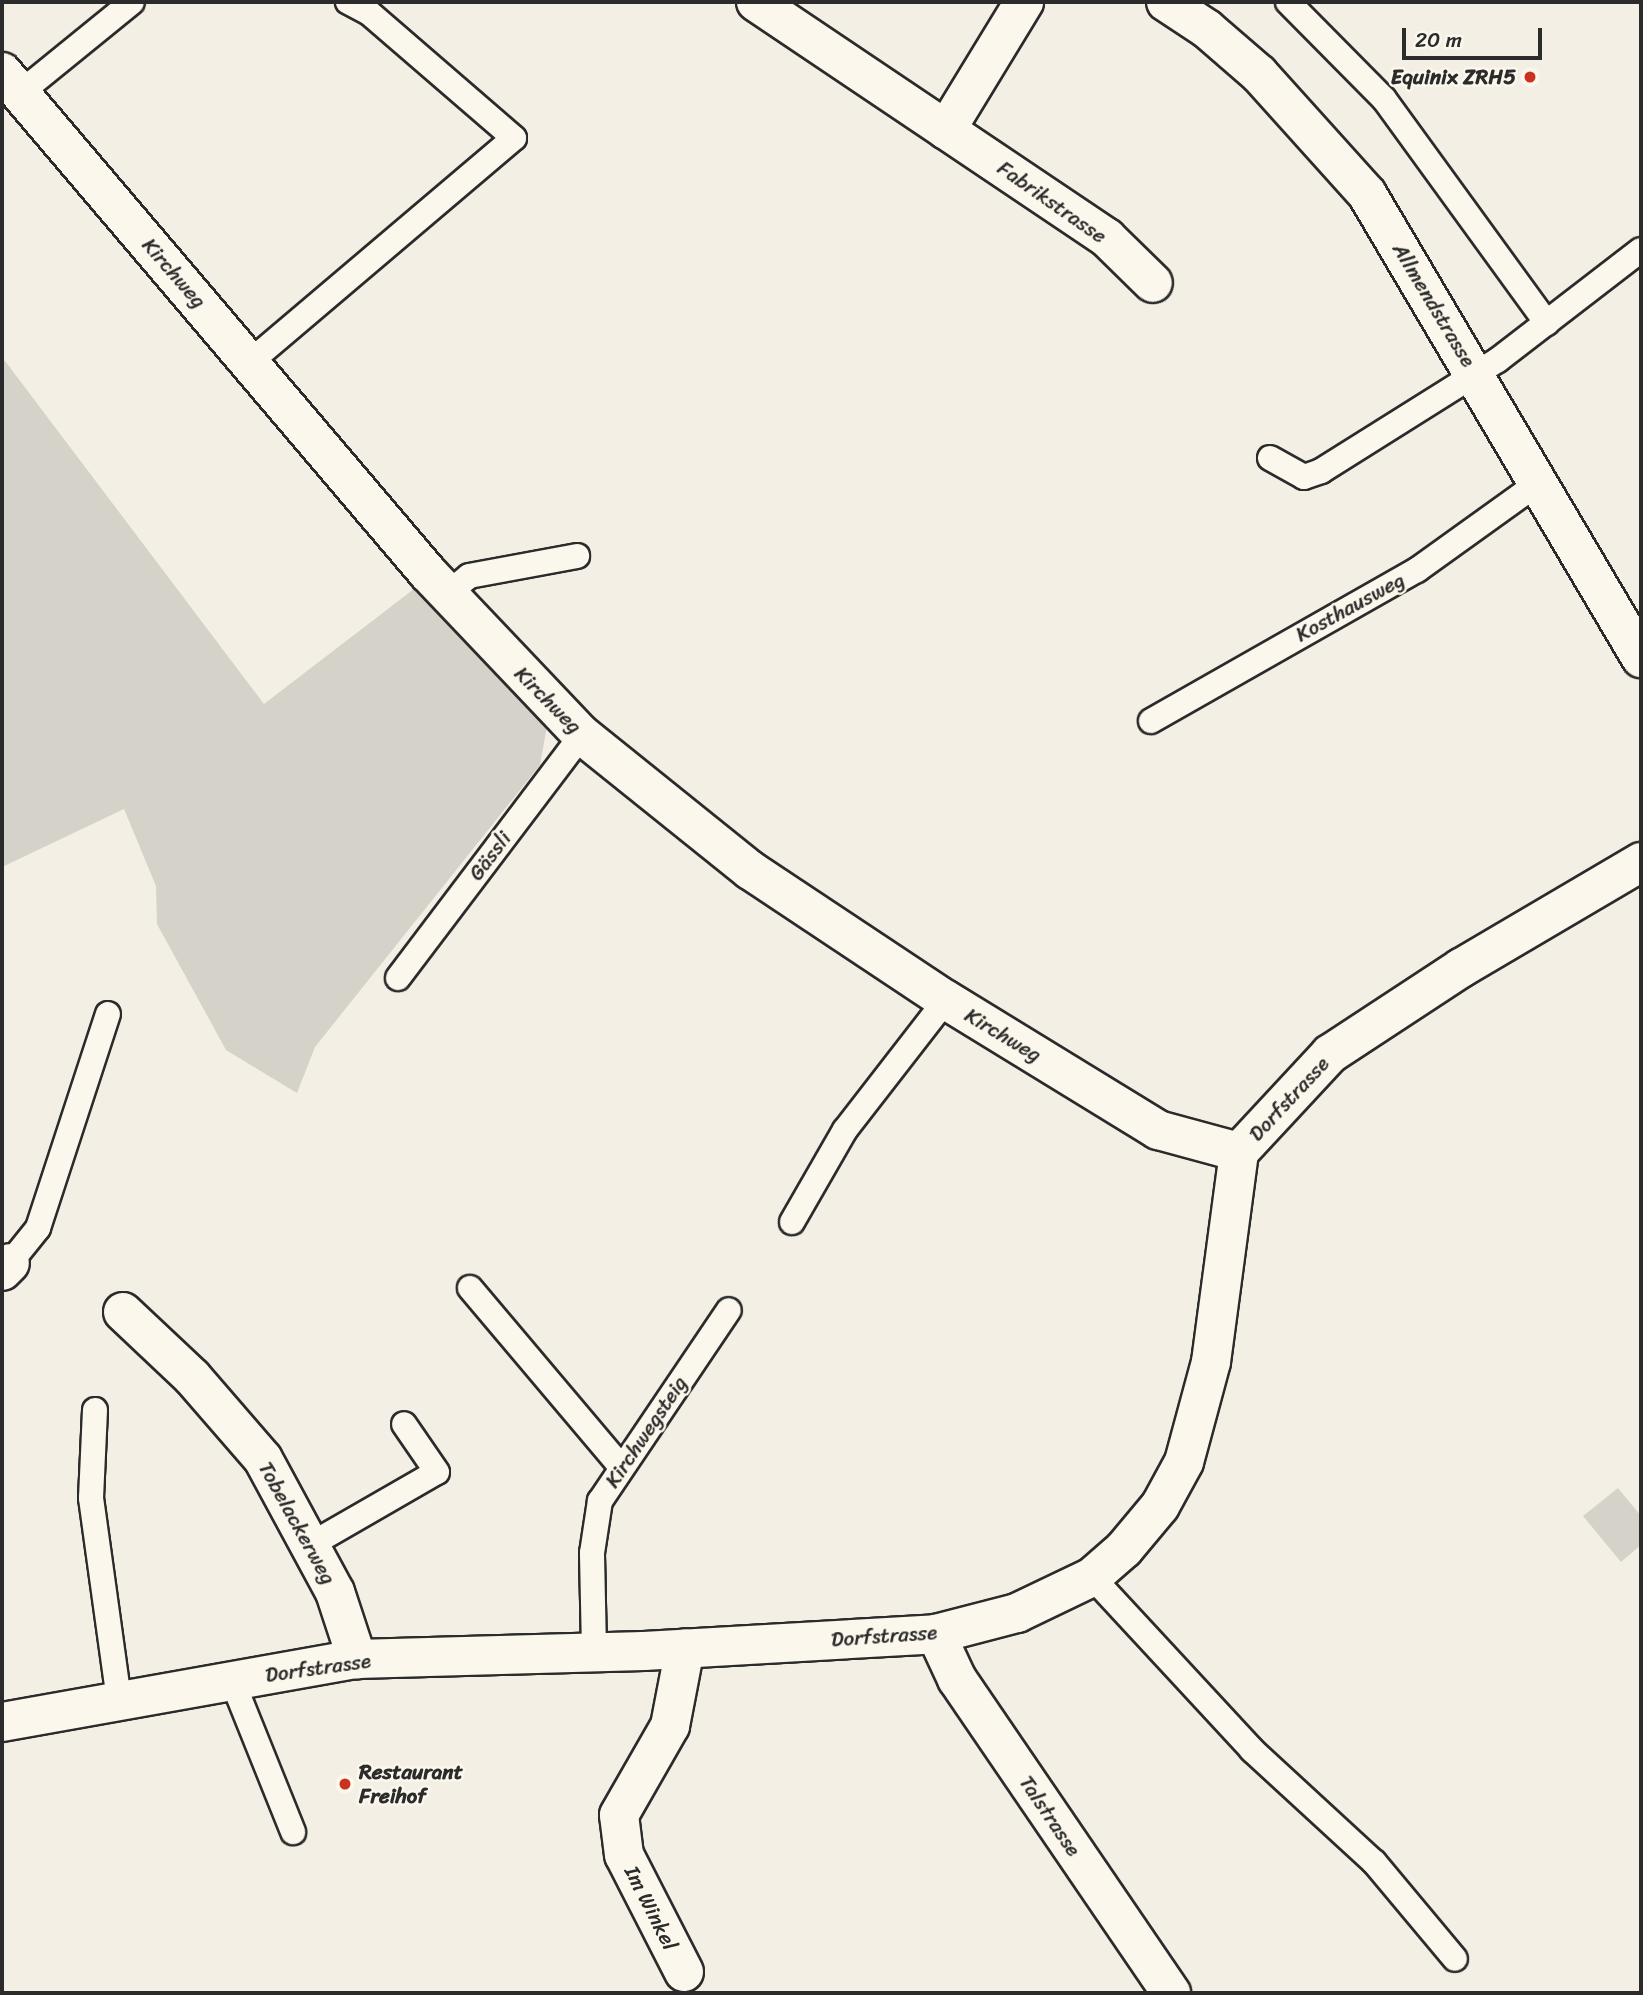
<!DOCTYPE html>
<html>
<head>
<meta charset="utf-8">
<style>
	body { margin:0 }
	#map { position:relative; width:1643px; height:1995px; overflow:hidden; background:#f3efe4; font-family:Sriracha,sans-serif }
	div>[style] { position:absolute }
	[style*='--x'] { left:calc(var(--x)*1px); top:calc(var(--y)*1px); width:calc(var(--w)*1px); rotate:calc(var(--a)*1deg) }
	.green>* { inset:0; background:#d5d2c9 }
	.roads { filter:drop-shadow(2px 0 #2b2b2b) drop-shadow(-2px 0 #2b2b2b) drop-shadow(0 2px #2b2b2b) drop-shadow(0 -2px #2b2b2b) }
	.service>* { height:24px; margin:-12px; padding:0 12px; transform-origin:12px; border-radius:12px; background:#fbf7ec }
	.minor>* { height:38px; margin:-19px; padding:0 19px; transform-origin:19px; border-radius:19px; background:#fbf7ec }
	.dots>* { width:19px; height:19px; translate:-50% -50%; box-sizing:border-box; border:4px solid #fbf7ec; border-radius:50% }
	span { translate:-50% -50%; white-space:nowrap; text-align:center; line-height:1.15; -webkit-text-stroke:5px #fbf7ec; paint-order:stroke }
	.poi-label { font-size:21px; color:#2b2b2b; font-weight:700 }
	.right { translate:-100% -50%; text-align:right }
	.left { translate:0 -50%; text-align:left }
	.street-label { font-size:21px; color:#2b2b2b }
	.frame { position:absolute; inset:0; border:4px solid #2b2b2b; pointer-events:none }
	.scale { position:absolute; left:1402px; top:28px; width:140px; height:32px; box-sizing:border-box; border:4px solid #2b2b2b; border-top:0; padding-left:9px; font-size:21px; line-height:24px; white-space:nowrap; color:#2b2b2b; -webkit-text-stroke:5px #fbf7ec; paint-order:stroke }
</style>
</head>
<body>
<div id="map">
	<div class="green">
		<div style="clip-path:polygon(2px 357px,264px 704px,423px 582px,547px 726px,540px 765px,315px 1047px,297px 1093px,226px 1050px,157px 924px,156px 886px,124px 809px,2px 867px)"></div>
		<div style="clip-path:polygon(1618px 1488px,1641px 1516px,1641px 1545px,1621px 1562px,1583px 1516px)"></div>
	</div>
	<div class="roads">
		<div class="service">
			<div style="--x:1288;--y:2;--w:136;--a:45.3"></div>
			<div style="--x:1384;--y:99;--w:277;--a:54"></div>
			<div style="--x:20;--y:93;--w:144;--a:-39.1"></div>
			<div style="--x:250;--y:362;--w:346;--a:-40.3"></div>
			<div style="--x:514;--y:138;--w:191;--a:-139.2"></div>
			<div style="--x:369;--y:13;--w:24;--a:-152"></div>
			<div style="--x:1270;--y:458;--w:39;--a:29"></div>
			<div style="--x:1304;--y:477;--w:18;--a:-19"></div>
			<div style="--x:1321;--y:471;--w:209;--a:-32.1"></div>
			<div style="--x:1498;--y:360;--w:180;--a:-37.6"></div>
			<div style="--x:447;--y:594;--w:28;--a:-39"></div>
			<div style="--x:469;--y:576;--w:110;--a:-10.5"></div>
			<div style="--x:1151;--y:721;--w:306;--a:-29.6"></div>
			<div style="--x:1417;--y:570;--w:153;--a:-35.7"></div>
			<div style="--x:398;--y:978;--w:305;--a:-52.9"></div>
			<div style="--x:792;--y:1222;--w:106;--a:-60.1"></div>
			<div style="--x:845;--y:1130;--w:165;--a:-52.2"></div>
			<div style="--x:10;--y:1263;--w:45;--a:-51.3"></div>
			<div style="--x:38;--y:1228;--w:225;--a:-71.9"></div>
			<div style="--x:470;--y:1288;--w:234;--a:49.8"></div>
			<div style="--x:95;--y:1410;--w:88;--a:92.6"></div>
			<div style="--x:91;--y:1498;--w:205;--a:82.1"></div>
			<div style="--x:310;--y:1545;--w:146;--a:-29.9"></div>
			<div style="--x:437;--y:1472;--w:58;--a:-124.5"></div>
			<div style="--x:1092;--y:1577;--w:236;--a:47.2"></div>
			<div style="--x:1252;--y:1750;--w:166;--a:42.6"></div>
			<div style="--x:1374;--y:1862;--w:126;--a:50.1"></div>
			<div style="--x:594;--y:1650;--w:97;--a:-91.2"></div>
			<div style="--x:592;--y:1553;--w:53;--a:-81.3"></div>
			<div style="--x:600;--y:1501;--w:230;--a:-56"></div>
			<div style="--x:232;--y:1680;--w:164;--a:68.1"></div>
		</div>
		<div class="minor">
			<div style="--x:756;--y:2;--w:423;--a:33.9"></div>
			<div style="--x:1107;--y:238;--w:64;--a:44.4"></div>
			<div style="--x:1166;--y:2;--w:49;--a:33.4"></div>
			<div style="--x:1207;--y:29;--w:69;--a:40.9"></div>
			<div style="--x:1259;--y:74;--w:161;--a:48"></div>
			<div style="--x:1367;--y:194;--w:539;--a:59.44"></div>
			<div style="--x:2;--y:72;--w:658;--a:49.63"></div>
			<div style="--x:428;--y:573;--w:224;--a:46.5"></div>
			<div style="--x:582;--y:735;--w:216;--a:38.8"></div>
			<div style="--x:750;--y:870;--w:235;--a:33.6"></div>
			<div style="--x:946;--y:1000;--w:249;--a:31.5"></div>
			<div style="--x:1158;--y:1130;--w:84;--a:15.2"></div>
			<div style="--x:946;--y:130;--w:150;--a:-58.6"></div>
			<div style="--x:2;--y:1271;--w:11;--a:-45"></div>
			<div style="--x:123;--y:1312;--w:95;--a:43.3"></div>
			<div style="--x:192;--y:1377;--w:108;--a:49.1"></div>
			<div style="--x:263;--y:1459;--w:151;--a:61.6"></div>
			<div style="--x:335;--y:1592;--w:71;--a:71.8"></div>
			<div style="--x:936;--y:1634;--w:50;--a:65"></div>
			<div style="--x:957;--y:1679;--w:380;--a:55.7"></div>
			<div style="--x:2;--y:1722;--w:361;--a:-10.1"></div>
			<div style="--x:357;--y:1659;--w:287;--a:-1.6"></div>
			<div style="--x:644;--y:1651;--w:292;--a:-3.3"></div>
			<div style="--x:936;--y:1634;--w:84;--a:-14.5"></div>
			<div style="--x:1017;--y:1613;--w:83;--a:-25.6"></div>
			<div style="--x:1092;--y:1577;--w:43;--a:-41.2"></div>
			<div style="--x:1124;--y:1549;--w:56;--a:-50.1"></div>
			<div style="--x:1160;--y:1506;--w:50;--a:-61.4"></div>
			<div style="--x:1184;--y:1462;--w:104;--a:-74.9"></div>
			<div style="--x:1211;--y:1362;--w:212;--a:-82.4"></div>
			<div style="--x:1239;--y:1152;--w:134;--a:-47.1"></div>
			<div style="--x:1330;--y:1054;--w:157;--a:-33.3"></div>
			<div style="--x:1461;--y:968;--w:209;--a:-30.5"></div>
			<div style="--x:684;--y:1972;--w:131;--a:-117.1"></div>
			<div style="--x:624;--y:1855;--w:40;--a:-97.1"></div>
			<div style="--x:619;--y:1815;--w:103;--a:-60.2"></div>
			<div style="--x:670;--y:1726;--w:79;--a:-79.1"></div>
		</div>
	</div>
	<div class="dots">
		<div style="left:1530px;top:77px;background:#c8321e"></div>
		<div style="left:345px;top:1784px;background:#c8321e"></div>
	</div>
	<div class="poi-label">
		<span class="right" style="left:1516px;top:77px">Equinix ZRH5</span>
		<span class="left" style="left:359px;top:1784px">Restaurant<br>Freihof</span>
	</div>
	<div class="street-label">
		<span style="left:1052px;top:202px;rotate:35deg">Fabrikstrasse</span>
		<span style="left:174px;top:273px;rotate:49deg">Kirchweg</span>
		<span style="left:1434px;top:305px;rotate:59deg">Allmendstrasse</span>
		<span style="left:1350px;top:607px;rotate:-29deg">Kosthausweg</span>
		<span style="left:548px;top:700px;rotate:45deg">Kirchweg</span>
		<span style="left:490px;top:856px;rotate:-53deg">Gässli</span>
		<span style="left:1003px;top:1035px;rotate:31deg">Kirchweg</span>
		<span style="left:1289px;top:1099px;rotate:-47deg">Dorfstrasse</span>
		<span style="left:646px;top:1432px;rotate:-56deg">Kirchwegsteig</span>
		<span style="left:297px;top:1523px;rotate:61deg">Tobelackerweg</span>
		<span style="left:884px;top:1636px;rotate:-4deg">Dorfstrasse</span>
		<span style="left:318px;top:1668px;rotate:-8deg">Dorfstrasse</span>
		<span style="left:1050px;top:1816px;rotate:56deg">Talstrasse</span>
		<span style="left:651px;top:1908px;rotate:63deg">Im Winkel</span>
	</div>
	<div class="frame"></div>
	<div class="scale">20 m</div>
</div>
</body>
</html>
